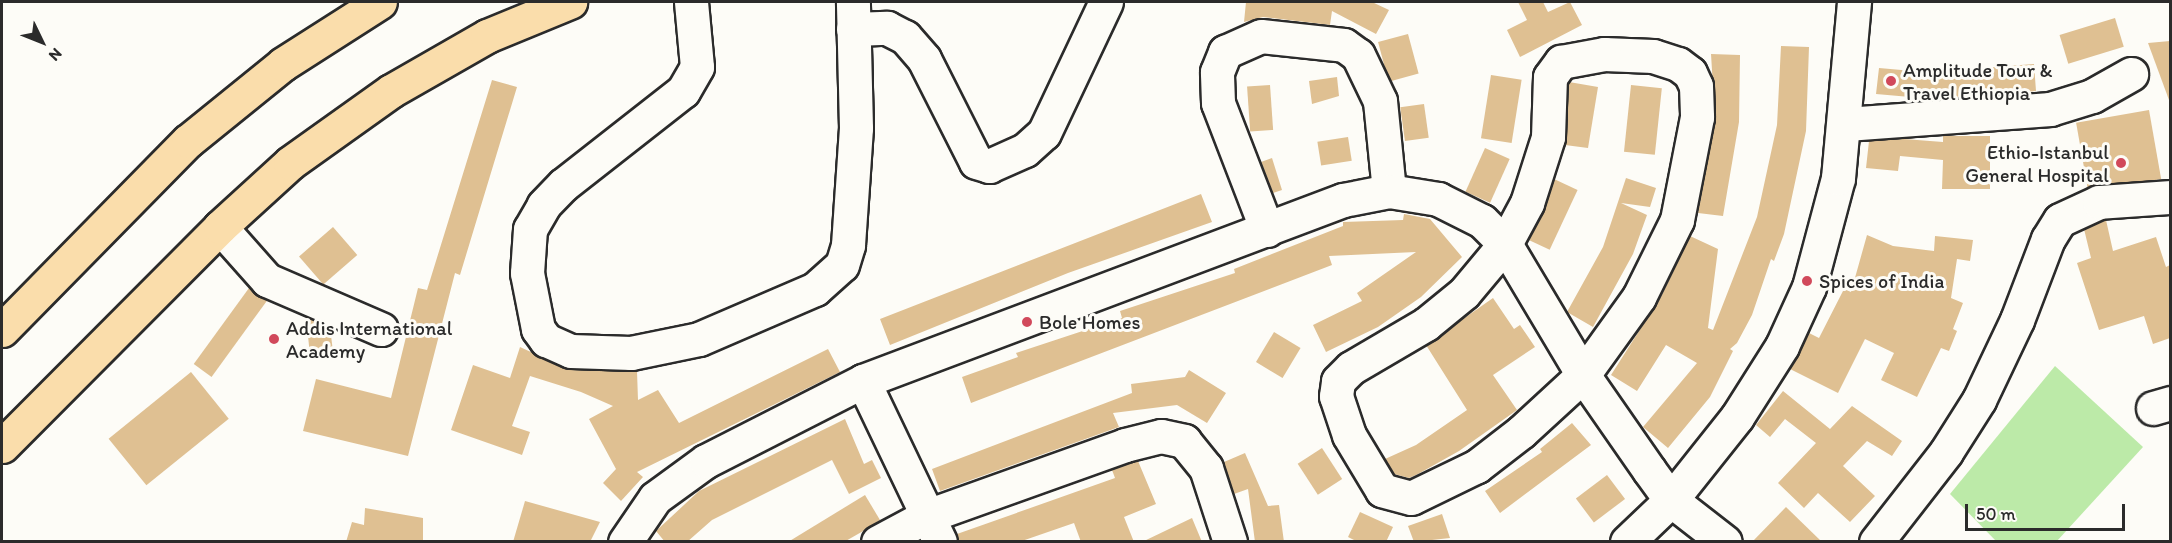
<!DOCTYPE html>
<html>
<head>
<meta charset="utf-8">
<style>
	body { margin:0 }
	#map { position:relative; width:2172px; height:543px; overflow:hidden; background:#fdfcf7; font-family:Itim,sans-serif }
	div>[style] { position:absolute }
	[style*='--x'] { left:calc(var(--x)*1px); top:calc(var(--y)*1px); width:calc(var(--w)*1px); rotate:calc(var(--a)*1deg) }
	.green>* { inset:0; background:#bceaa8 }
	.building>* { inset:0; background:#dfc092; transform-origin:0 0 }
	.roads { filter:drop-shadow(2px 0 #2b2b2b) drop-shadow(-2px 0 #2b2b2b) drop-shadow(0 2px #2b2b2b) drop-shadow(0 -2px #2b2b2b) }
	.minor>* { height:33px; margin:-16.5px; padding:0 16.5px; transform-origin:16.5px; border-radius:16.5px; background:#fdfcf7 }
	.major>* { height:33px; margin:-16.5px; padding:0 16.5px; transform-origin:16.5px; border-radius:16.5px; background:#faddab }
	.dots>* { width:16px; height:16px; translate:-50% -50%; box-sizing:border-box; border:3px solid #fdfcf7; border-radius:50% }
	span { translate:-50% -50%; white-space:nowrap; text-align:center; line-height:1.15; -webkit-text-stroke:6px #fdfcf7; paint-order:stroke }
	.poi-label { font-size:20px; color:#2b2b2b }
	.left { translate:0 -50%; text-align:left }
	.right { translate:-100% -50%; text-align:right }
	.frame { position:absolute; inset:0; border:3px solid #2b2b2b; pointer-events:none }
	.north { position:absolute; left:12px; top:12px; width:60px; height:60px; -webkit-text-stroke:4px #fdfcf7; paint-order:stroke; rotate:133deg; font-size:16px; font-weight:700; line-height:24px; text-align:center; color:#2b2b2b }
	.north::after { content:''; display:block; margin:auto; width:21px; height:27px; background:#2b2b2b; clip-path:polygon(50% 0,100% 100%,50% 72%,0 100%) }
	.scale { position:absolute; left:1965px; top:504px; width:160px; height:27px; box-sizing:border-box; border:3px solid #2b2b2b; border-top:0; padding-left:8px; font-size:18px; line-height:21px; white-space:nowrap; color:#2b2b2b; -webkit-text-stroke:4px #fdfcf7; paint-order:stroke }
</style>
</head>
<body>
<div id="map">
	<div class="green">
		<div style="clip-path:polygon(2055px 366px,2143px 447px,2057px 541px,1996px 541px,1950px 494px)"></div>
	</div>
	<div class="building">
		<div style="clip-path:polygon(1246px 2px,1372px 2px,1389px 10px,1376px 34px,1332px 11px,1330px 25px,1263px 17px,1244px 22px)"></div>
		<div style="clip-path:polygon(1518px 2px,1543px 2px,1548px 12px,1570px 2px,1582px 25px,1520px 57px,1507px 30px,1527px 20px)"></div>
		<div style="left:2115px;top:18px;width:30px;height:58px;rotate:73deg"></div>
		<div style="left:1408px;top:34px;width:41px;height:31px;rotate:75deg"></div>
		<div style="clip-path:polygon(2170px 41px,2170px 100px,2169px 100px,2148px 43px)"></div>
		<div style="clip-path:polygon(1781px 46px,1809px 47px,1806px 131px,1784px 234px,1774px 261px,1771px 259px,1752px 315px,1737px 343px,1730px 349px,1733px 351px,1710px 397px,1668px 448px,1643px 427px,1697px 363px,1666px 345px,1637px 391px,1611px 375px,1662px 295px,1690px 236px,1718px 249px,1708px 328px,1713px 330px,1757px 217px,1777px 125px)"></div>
		<div style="clip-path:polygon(1711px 54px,1740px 55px,1739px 122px,1723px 216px,1698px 213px,1715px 120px)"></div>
		<div style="clip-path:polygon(2034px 64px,2036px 91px,1933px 99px,1876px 94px,1879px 68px,1969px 76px,1969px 69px)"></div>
		<div style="left:1491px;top:75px;width:31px;height:64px;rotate:9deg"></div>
		<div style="clip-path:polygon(1337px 77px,1339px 96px,1312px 104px,1309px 81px)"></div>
		<div style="clip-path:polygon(492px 80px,517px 87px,460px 275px,455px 273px,408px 456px,303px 431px,316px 379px,391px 398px,418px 288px,427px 290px)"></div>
		<div style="clip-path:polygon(1569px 82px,1598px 87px,1588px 148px,1565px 145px)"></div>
		<div style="left:1270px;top:85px;width:45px;height:23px;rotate:86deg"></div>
		<div style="left:1631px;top:85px;width:31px;height:67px;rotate:6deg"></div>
		<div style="left:1424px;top:104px;width:34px;height:24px;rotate:82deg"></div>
		<div style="left:2149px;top:110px;width:70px;height:74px;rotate:80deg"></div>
		<div style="clip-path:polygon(1943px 136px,1990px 136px,1990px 189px,1942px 189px,1943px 160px,1900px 156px,1898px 171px,1866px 168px,1869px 141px,1904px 139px,1943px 142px)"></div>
		<div style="left:1348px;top:137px;width:24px;height:31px;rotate:81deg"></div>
		<div style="left:1485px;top:148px;width:27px;height:48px;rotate:24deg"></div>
		<div style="clip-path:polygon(1272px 158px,1282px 190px,1273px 193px,1261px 162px)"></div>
		<div style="clip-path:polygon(1626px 178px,1656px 188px,1650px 207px,1621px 203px,1647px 215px,1633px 254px,1593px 327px,1567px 312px,1603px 247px)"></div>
		<div style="left:1554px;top:179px;width:26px;height:66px;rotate:25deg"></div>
		<div style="clip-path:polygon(1201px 194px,1212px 222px,1068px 273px,890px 345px,880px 319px)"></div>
		<div style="clip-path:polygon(1404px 214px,1430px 219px,1462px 257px,1421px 297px,1378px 327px,1326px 352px,1313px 325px,1362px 301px,1357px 293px,1416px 252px,1329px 256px,1332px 265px,971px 403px,962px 377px,1018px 357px,1016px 353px,1122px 318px,1120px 311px,1235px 273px,1234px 269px,1343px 226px,1343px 222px,1403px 220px)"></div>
		<div style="clip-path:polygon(2106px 220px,2113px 251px,2156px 237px,2166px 267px,2170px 265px,2170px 338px,2153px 344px,2144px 316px,2099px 330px,2077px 263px,2091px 258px,2084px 229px)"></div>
		<div style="left:333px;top:227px;width:37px;height:45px;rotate:49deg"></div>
		<div style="clip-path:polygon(1867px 235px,1893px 246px,1934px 251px,1935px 236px,1973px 240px,1970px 261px,1957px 259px,1951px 298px,1963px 303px,1953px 329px,1957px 331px,1949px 351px,1941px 348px,1917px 397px,1881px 380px,1894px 353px,1865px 339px,1838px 393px,1790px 369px,1809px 333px,1819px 338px,1844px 289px,1851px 292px)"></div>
		<div style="left:249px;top:288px;width:22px;height:94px;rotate:36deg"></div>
		<div style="clip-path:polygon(1493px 298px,1514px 329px,1520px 325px,1535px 347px,1493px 375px,1517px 410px,1459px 451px,1418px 474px,1409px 478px,1394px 474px,1385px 459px,1416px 445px,1467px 410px,1426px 345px)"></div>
		<div style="clip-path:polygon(306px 317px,330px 327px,333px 352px,310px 355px)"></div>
		<div style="left:1274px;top:332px;width:31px;height:35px;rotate:31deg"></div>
		<div style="clip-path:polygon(520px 347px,570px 370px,637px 371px,638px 400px,658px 390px,679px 423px,828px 349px,840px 372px,637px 472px,643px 477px,621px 501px,603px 483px,616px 469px,589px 419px,613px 406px,581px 392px,530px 376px,512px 426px,530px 432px,522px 455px,451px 430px,473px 365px,510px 378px)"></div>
		<div style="clip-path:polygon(1189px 370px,1226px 393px,1207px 423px,1177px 405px,1113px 413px,1119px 427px,940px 491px,932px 469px,1132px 393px,1131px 384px,1185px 377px)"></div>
		<div style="left:191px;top:372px;width:60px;height:106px;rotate:51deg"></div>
		<div style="clip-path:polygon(1783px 391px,1830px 429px,1852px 406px,1902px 441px,1892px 456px,1867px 441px,1843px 466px,1875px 496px,1850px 522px,1818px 493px,1804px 508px,1778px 483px,1816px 443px,1785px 419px,1770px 437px,1756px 425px)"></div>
		<div style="clip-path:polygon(845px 419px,864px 464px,872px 460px,881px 478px,849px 494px,832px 460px,712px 520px,687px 542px,665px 542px,656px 531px,699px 491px)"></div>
		<div style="clip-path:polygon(1572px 423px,1591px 445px,1500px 513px,1485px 491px,1542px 452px,1540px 449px)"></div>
		<div style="left:1322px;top:448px;width:37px;height:29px;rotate:57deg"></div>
		<div style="clip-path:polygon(1245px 453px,1268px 506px,1279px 505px,1284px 542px,1255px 542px,1248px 489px,1234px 494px,1224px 462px)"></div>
		<div style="clip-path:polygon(1138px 461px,1156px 504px,1124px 517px,1134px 542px,1081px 542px,1074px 523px,1019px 542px,958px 542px,957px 534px,1115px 478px,1112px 470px)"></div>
		<div style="left:1607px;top:475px;width:30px;height:39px;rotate:53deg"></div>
		<div style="clip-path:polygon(865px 495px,880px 520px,865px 530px,844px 542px,788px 542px)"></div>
		<div style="clip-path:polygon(525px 501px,600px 522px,590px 542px,513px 542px)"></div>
		<div style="clip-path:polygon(1786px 507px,1822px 542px,1752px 542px)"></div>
		<div style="clip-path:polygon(365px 508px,423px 518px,423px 542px,346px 542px,352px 522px,364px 525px)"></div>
		<div style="clip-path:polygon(1360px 512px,1393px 527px,1386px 542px,1358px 542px,1348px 537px)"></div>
		<div style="clip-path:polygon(1442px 514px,1450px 538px,1414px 542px,1408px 526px)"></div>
		<div style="clip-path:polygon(1192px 518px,1202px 542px,1142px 542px)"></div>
	</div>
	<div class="roads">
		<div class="minor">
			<div style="--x:691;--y:2;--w:65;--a:84.7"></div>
			<div style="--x:697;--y:67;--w:28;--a:120"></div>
			<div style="--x:683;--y:91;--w:152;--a:141.9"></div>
			<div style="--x:563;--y:185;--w:28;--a:134"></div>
			<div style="--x:544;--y:205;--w:28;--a:120"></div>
			<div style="--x:530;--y:229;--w:44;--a:93.9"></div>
			<div style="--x:527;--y:273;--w:57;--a:78.9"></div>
			<div style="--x:538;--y:329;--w:14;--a:54"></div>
			<div style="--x:546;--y:340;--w:27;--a:24"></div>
			<div style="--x:571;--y:351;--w:60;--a:1.9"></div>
			<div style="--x:631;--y:353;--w:69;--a:-11.6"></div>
			<div style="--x:699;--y:339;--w:126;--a:-23.3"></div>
			<div style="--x:815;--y:289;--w:36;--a:-42"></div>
			<div style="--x:842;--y:265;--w:21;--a:-73"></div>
			<div style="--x:848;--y:245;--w:117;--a:-86.1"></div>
			<div style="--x:856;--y:128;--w:126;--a:-91.4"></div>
			<div style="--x:853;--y:29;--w:34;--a:-2"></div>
			<div style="--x:887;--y:28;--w:20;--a:27"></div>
			<div style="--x:905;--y:37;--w:29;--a:49"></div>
			<div style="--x:924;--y:59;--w:115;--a:63.2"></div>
			<div style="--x:976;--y:162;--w:14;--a:17"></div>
			<div style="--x:989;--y:166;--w:39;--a:-24"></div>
			<div style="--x:1025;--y:150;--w:25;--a:-42"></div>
			<div style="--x:1044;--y:133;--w:145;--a:-64.7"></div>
			<div style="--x:1604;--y:54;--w:49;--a:2.3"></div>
			<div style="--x:1653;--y:56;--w:26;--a:18"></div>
			<div style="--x:1678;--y:64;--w:15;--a:37"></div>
			<div style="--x:1690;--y:73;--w:14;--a:65"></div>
			<div style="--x:1696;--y:86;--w:31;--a:88"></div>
			<div style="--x:1697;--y:117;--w:105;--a:101"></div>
			<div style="--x:1677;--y:220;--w:86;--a:116.3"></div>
			<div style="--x:1639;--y:297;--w:96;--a:125.7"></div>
			<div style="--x:1583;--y:375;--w:84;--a:137.4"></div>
			<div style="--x:1521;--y:432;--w:56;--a:142.3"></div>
			<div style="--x:1477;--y:466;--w:73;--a:154.1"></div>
			<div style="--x:1411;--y:498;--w:30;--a:-165"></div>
			<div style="--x:1382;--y:490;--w:64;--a:-121"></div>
			<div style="--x:1349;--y:435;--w:41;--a:-108.4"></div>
			<div style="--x:1336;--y:396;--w:15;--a:-82"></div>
			<div style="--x:1338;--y:381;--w:18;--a:-45"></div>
			<div style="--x:1351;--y:368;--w:87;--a:-30.4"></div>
			<div style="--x:1426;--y:324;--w:49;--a:-39.2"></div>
			<div style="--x:1464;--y:293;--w:64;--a:-50.1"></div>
			<div style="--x:1505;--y:244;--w:47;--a:-61.8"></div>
			<div style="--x:1527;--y:203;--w:69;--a:-72.3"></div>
			<div style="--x:1548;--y:137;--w:60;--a:-88.1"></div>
			<div style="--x:1550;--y:77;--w:19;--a:-54"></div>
			<div style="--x:1561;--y:62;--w:44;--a:-10.5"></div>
			<div style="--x:1846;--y:124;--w:205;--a:-4.2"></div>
			<div style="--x:2050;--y:109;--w:44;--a:-17.2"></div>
			<div style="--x:2092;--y:96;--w:45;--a:-29.4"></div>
			<div style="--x:220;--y:227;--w:71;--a:48.4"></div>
			<div style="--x:267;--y:280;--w:124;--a:23.3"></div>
			<div style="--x:1267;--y:230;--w:136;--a:-111.1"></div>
			<div style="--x:1218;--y:103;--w:31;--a:-92"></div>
			<div style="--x:1217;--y:72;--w:22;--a:-68"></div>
			<div style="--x:1225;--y:52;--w:39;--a:-24"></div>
			<div style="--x:1261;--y:36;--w:83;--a:6.2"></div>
			<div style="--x:1344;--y:45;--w:17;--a:36"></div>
			<div style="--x:1358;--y:55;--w:51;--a:64.4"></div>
			<div style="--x:1380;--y:101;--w:90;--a:84.3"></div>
			<div style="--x:863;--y:381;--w:178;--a:64.4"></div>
			<div style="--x:2153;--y:408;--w:18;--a:-16"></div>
			<div style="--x:625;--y:542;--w:53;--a:-55.7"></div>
			<div style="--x:655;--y:498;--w:63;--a:-36"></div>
			<div style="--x:706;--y:461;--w:176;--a:-27"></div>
			<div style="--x:863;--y:381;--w:513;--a:-20.66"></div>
			<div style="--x:1343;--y:200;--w:47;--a:-11.1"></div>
			<div style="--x:1389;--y:191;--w:50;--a:9.3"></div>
			<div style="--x:1438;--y:199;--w:49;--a:26.6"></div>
			<div style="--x:1482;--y:221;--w:33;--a:45"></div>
			<div style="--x:1505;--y:244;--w:152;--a:59.2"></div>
			<div style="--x:1583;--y:375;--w:116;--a:55.2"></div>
			<div style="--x:1649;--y:470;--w:37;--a:54"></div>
			<div style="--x:1671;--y:500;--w:68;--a:37.9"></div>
			<div style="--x:878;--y:542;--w:55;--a:-28"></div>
			<div style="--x:927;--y:516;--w:210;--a:-19.7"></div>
			<div style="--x:1125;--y:445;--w:37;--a:-14"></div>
			<div style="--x:1161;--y:436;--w:24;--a:12"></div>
			<div style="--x:1184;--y:441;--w:35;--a:51"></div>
			<div style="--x:1206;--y:468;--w:78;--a:72"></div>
			<div style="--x:1627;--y:542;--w:61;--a:-43.7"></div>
			<div style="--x:1671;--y:500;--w:106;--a:-51.5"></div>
			<div style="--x:1737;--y:417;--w:84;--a:-57.6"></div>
			<div style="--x:1782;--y:346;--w:65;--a:-65.4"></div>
			<div style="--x:1809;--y:287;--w:113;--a:-75.1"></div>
			<div style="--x:1838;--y:178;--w:177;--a:-84.8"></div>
			<div style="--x:1876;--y:542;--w:114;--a:-52.1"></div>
			<div style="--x:1946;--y:452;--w:62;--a:-57.6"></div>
			<div style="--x:1979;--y:400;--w:89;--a:-64.6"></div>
			<div style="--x:2017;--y:320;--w:87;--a:-69.1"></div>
			<div style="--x:2048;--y:239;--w:22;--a:-58"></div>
			<div style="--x:2060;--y:220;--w:43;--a:-24.8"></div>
			<div style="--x:2099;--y:202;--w:71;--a:-4"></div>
		</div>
		<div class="major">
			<div style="--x:2;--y:330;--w:265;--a:-45.5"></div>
			<div style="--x:188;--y:141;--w:122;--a:-39"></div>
			<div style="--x:283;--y:64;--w:115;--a:-32.6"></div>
			<div style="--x:2;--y:446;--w:309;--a:-45.1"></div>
			<div style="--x:220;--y:227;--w:95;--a:-42.4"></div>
			<div style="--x:290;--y:163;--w:124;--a:-35.5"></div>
			<div style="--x:391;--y:91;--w:111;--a:-29.8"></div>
			<div style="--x:487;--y:36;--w:90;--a:-22.3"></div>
		</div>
	</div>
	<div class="dots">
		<div style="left:1891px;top:81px;background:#d1495b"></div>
		<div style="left:2121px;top:163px;background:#d1495b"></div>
		<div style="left:1807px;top:281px;background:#d1495b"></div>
		<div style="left:1027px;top:322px;background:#d1495b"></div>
		<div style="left:274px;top:339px;background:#d1495b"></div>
	</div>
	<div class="poi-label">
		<span class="left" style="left:1903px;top:82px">Amplitude Tour &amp;<br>Travel Ethiopia</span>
		<span class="right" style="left:2109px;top:164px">Ethio-Istanbul<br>General Hospital</span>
		<span class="left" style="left:1819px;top:281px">Spices of India</span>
		<span class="left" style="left:1039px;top:322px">Bole Homes</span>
		<span class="left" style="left:286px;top:340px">Addis International<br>Academy</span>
	</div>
	<div class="frame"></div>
	<div class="north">N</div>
	<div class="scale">50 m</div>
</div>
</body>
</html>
